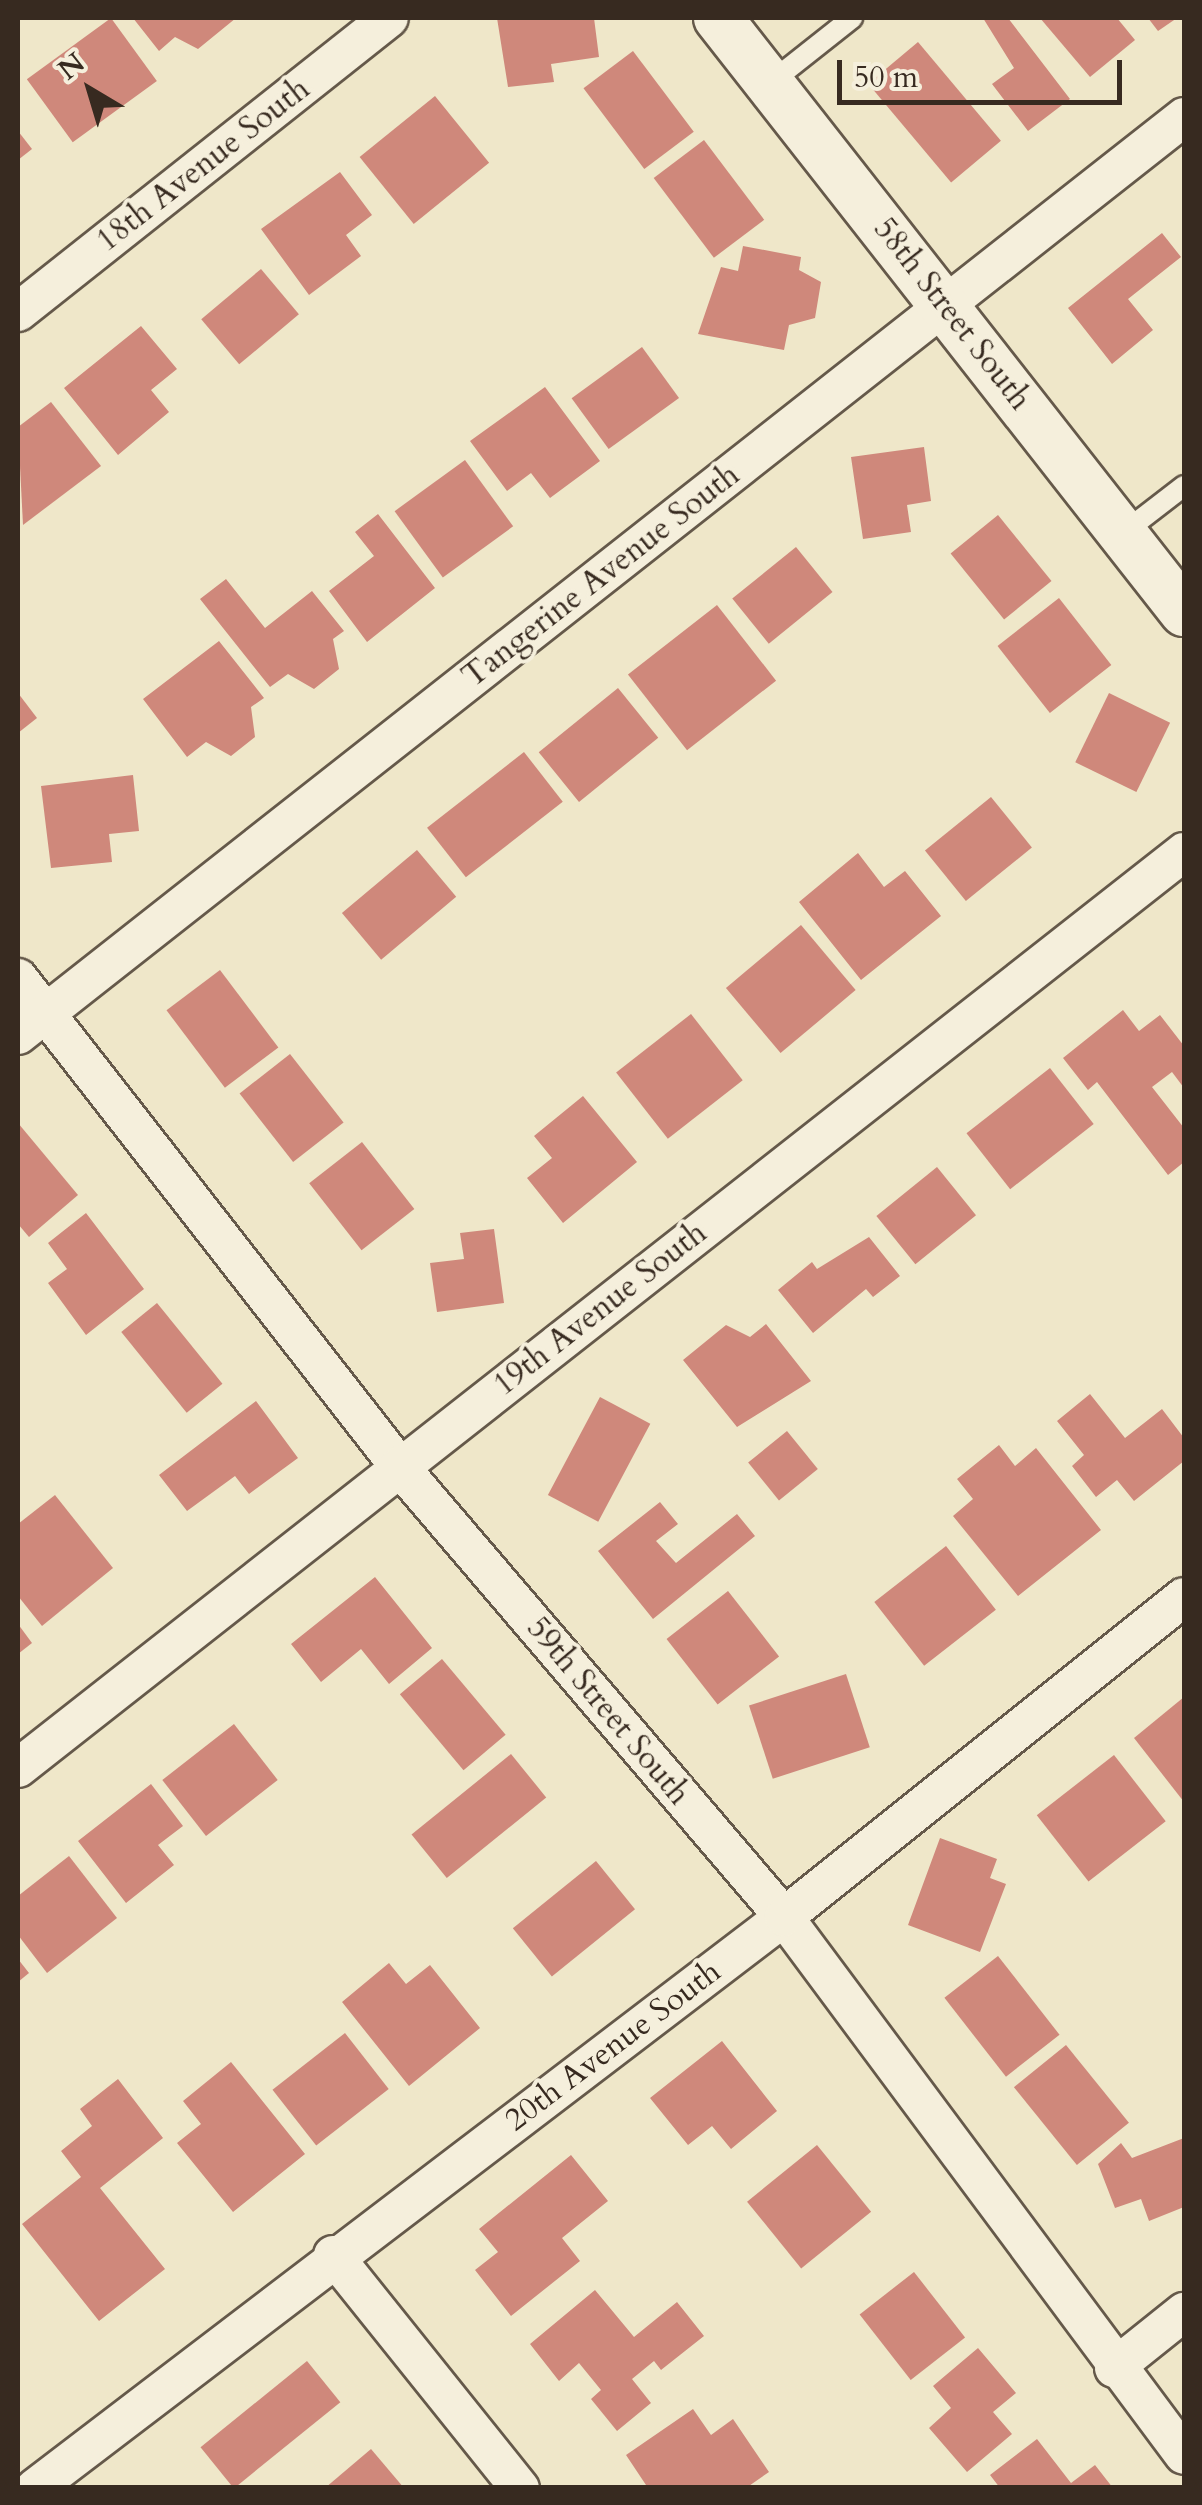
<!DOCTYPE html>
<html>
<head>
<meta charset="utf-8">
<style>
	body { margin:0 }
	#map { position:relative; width:1202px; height:2505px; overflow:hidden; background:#efe7c9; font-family:Cardo,serif }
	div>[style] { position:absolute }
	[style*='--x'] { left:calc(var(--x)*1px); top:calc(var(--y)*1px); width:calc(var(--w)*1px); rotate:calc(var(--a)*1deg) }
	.building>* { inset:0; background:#cf887b; transform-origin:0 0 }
	.roads { filter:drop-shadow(2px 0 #65594a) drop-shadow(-2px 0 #65594a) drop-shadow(0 2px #65594a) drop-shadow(0 -2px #65594a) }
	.service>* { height:20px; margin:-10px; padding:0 10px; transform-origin:10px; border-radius:10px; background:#f5efdc }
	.minor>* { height:38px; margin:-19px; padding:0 19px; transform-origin:19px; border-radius:19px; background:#f5efdc }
	.tertiary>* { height:48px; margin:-24px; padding:0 24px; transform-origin:24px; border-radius:24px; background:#f5efdc }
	span { translate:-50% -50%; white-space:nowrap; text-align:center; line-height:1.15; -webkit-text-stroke:8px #f5efdc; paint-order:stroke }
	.street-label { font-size:32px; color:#372a20 }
	.frame { position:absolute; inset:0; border:20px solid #372a20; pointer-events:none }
	.north { position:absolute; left:40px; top:40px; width:100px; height:100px; -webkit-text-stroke:8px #f5efdc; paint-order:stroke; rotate:322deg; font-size:28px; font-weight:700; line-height:40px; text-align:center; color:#372a20 }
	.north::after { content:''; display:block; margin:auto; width:35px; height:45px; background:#372a20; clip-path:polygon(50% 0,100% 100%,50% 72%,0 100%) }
	.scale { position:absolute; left:837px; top:60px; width:285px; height:45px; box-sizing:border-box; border:5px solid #372a20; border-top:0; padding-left:12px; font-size:30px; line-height:35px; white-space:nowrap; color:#372a20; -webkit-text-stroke:8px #f5efdc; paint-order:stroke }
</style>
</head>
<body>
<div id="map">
	<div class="building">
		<div style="left:111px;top:18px;width:78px;height:104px;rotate:54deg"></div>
		<div style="clip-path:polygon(133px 18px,236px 18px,198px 49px,175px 37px,159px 51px)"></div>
		<div style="clip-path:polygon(497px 18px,594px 18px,599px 57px,551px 64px,554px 82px,508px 87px)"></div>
		<div style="clip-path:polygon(983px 18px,1008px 18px,1070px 99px,1028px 131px,992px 84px,1014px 68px)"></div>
		<div style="clip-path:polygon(1040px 18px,1117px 18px,1135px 40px,1090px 77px)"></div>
		<div style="clip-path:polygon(1148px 18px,1177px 18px,1158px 31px)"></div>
		<div style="left:918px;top:42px;width:129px;height:65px;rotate:50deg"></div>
		<div style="left:633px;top:51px;width:101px;height:62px;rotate:53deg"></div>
		<div style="left:435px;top:96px;width:86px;height:97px;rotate:51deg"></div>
		<div style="clip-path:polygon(18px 131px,32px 149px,18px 160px)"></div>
		<div style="left:704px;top:140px;width:100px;height:63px;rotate:53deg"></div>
		<div style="clip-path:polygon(340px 172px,372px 215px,346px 235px,361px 256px,309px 295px,261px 229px)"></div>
		<div style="clip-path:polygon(1162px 233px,1181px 257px,1128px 299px,1153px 330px,1112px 364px,1068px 308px)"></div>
		<div style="clip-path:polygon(743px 246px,801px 257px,799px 270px,821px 282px,815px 318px,789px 325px,784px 350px,698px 334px,721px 267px,738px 271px)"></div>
		<div style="left:261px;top:269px;width:59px;height:78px;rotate:50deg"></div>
		<div style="clip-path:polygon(141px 326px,177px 369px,151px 390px,169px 412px,118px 455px,64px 388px)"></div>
		<div style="left:642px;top:347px;width:63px;height:87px;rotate:54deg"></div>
		<div style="clip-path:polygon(545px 387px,600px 461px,550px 498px,531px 473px,507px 491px,470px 441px)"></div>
		<div style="clip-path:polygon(51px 402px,101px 466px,23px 525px,18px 427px)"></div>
		<div style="clip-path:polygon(924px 447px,931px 501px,907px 505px,911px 532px,863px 539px,851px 457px)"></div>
		<div style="left:465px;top:460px;width:82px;height:87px;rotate:54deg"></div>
		<div style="clip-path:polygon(378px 514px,435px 588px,367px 642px,329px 591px,374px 556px,355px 532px)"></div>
		<div style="left:998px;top:515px;width:85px;height:61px;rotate:51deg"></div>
		<div style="left:796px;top:547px;width:58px;height:82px;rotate:51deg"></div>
		<div style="clip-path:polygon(226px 579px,265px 628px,312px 591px,344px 631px,333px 639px,339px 669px,314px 689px,288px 674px,270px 687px,200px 599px)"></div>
		<div style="left:1059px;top:598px;width:85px;height:78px;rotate:52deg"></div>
		<div style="left:717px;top:605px;width:96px;height:113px;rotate:52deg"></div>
		<div style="clip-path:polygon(219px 641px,264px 698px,251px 707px,255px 737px,231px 756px,206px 742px,187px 757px,143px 699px)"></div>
		<div style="left:618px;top:688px;width:64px;height:102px;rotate:51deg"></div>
		<div style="clip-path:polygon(18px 693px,37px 718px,18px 733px)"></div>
		<div style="left:1109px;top:693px;width:68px;height:77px;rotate:26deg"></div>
		<div style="left:524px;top:752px;width:63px;height:123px;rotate:52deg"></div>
		<div style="clip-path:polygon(133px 775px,139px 831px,109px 834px,112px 862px,51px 868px,41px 786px)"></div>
		<div style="left:991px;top:797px;width:65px;height:85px;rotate:51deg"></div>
		<div style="left:417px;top:850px;width:61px;height:98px;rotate:50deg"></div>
		<div style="clip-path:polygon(858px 853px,884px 887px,905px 871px,941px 916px,861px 980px,799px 902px)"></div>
		<div style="left:801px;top:925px;width:85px;height:98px;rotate:50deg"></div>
		<div style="left:220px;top:970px;width:97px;height:67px;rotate:53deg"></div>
		<div style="clip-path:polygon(1123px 1010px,1139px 1031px,1160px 1015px,1184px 1046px,1184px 1088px,1172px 1072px,1152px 1087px,1184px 1128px,1184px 1162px,1168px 1175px,1097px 1082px,1088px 1090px,1063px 1058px)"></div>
		<div style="left:691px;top:1014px;width:84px;height:95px;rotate:52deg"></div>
		<div style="left:290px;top:1054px;width:87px;height:64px;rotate:52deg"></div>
		<div style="left:1050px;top:1068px;width:71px;height:106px;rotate:52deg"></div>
		<div style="clip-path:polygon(583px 1096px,637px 1162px,563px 1223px,527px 1178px,552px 1158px,534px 1136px)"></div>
		<div style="clip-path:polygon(18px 1123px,78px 1195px,29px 1237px,18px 1224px)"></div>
		<div style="left:362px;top:1142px;width:85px;height:67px;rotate:52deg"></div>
		<div style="left:937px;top:1167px;width:62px;height:78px;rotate:51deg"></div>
		<div style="clip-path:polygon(86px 1213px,144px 1289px,86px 1335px,48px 1283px,67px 1269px,48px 1243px)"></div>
		<div style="clip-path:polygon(494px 1229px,504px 1303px,437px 1312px,430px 1263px,464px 1259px,460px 1233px)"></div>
		<div style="clip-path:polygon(869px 1237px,900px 1276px,873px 1297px,866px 1289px,813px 1333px,778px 1290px,812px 1262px,817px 1269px)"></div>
		<div style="left:157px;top:1303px;width:104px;height:46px;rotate:51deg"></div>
		<div style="clip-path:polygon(766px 1324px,811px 1381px,737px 1427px,683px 1360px,726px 1325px,750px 1337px)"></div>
		<div style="clip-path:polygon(1090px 1394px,1125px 1438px,1162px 1409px,1184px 1438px,1184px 1461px,1134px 1501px,1117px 1480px,1096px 1497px,1072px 1466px,1084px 1455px,1057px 1421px)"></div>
		<div style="left:600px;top:1397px;width:57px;height:111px;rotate:28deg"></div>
		<div style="clip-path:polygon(256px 1401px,298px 1458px,249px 1494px,235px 1476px,187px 1511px,159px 1475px)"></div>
		<div style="left:787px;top:1431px;width:49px;height:50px;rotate:51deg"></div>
		<div style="clip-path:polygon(999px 1445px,1015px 1466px,1036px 1448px,1101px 1530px,1018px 1596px,953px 1516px,973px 1499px,957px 1479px)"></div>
		<div style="clip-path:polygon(55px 1495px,113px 1568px,42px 1626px,18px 1596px,18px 1524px)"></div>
		<div style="clip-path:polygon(660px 1502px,678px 1524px,656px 1541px,676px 1563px,737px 1514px,755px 1536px,653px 1619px,598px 1551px)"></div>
		<div style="left:946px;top:1546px;width:81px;height:91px;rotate:52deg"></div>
		<div style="clip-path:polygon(375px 1577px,432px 1648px,389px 1684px,361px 1649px,321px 1682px,291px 1644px)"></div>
		<div style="left:728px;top:1591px;width:83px;height:78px;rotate:52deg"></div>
		<div style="clip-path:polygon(18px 1624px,32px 1643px,18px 1654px)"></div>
		<div style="left:442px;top:1659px;width:99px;height:55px;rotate:50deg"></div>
		<div style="left:846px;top:1674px;width:77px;height:102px;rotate:72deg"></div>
		<div style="clip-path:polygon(1184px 1697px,1184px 1802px,1134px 1738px)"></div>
		<div style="left:234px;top:1724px;width:71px;height:91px;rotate:52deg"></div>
		<div style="left:511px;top:1754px;width:56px;height:128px;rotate:51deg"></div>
		<div style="left:1114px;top:1755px;width:84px;height:98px;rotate:52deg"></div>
		<div style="clip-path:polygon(151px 1784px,183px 1826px,158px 1845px,174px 1865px,126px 1903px,78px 1841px)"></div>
		<div style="clip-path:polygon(940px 1838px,997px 1859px,990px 1878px,1006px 1884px,980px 1952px,908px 1925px)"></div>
		<div style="clip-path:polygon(69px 1856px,117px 1918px,47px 1973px,18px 1935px,18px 1896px)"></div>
		<div style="left:596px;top:1861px;width:62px;height:107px;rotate:51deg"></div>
		<div style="left:998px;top:1956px;width:100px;height:68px;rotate:52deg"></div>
		<div style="clip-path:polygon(18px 1959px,29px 1973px,18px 1982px)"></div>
		<div style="clip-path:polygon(389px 1963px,406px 1984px,430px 1965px,480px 2028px,409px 2086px,342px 2002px)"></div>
		<div style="left:345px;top:2033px;width:71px;height:92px;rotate:52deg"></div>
		<div style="clip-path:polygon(722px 2041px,777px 2111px,731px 2149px,712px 2126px,688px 2145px,650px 2098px)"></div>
		<div style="left:1066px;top:2045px;width:100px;height:67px;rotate:51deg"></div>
		<div style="clip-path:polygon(231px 2062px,305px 2154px,233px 2212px,177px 2143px,201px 2124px,183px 2101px)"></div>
		<div style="clip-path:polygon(118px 2079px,163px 2138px,100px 2188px,165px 2269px,99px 2321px,22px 2224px,81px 2177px,61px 2151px,92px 2126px,80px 2109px)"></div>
		<div style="clip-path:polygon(1184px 2138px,1184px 2207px,1149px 2221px,1141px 2199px,1115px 2208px,1098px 2164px,1121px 2143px,1132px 2158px)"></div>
		<div style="left:817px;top:2145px;width:86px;height:90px;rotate:51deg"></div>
		<div style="clip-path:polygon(571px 2155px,608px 2201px,562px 2238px,580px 2261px,511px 2316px,475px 2270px,498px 2252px,479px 2229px)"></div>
		<div style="left:914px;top:2272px;width:83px;height:69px;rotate:52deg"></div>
		<div style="clip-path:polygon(595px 2290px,634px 2337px,677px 2302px,704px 2336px,661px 2370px,654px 2361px,632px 2379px,651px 2403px,617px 2431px,591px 2399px,601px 2390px,579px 2363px,559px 2381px,530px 2344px)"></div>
		<div style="clip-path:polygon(978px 2348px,1016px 2393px,993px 2412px,1012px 2434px,967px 2472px,929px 2428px,951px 2408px,933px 2386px)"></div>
		<div style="left:307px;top:2361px;width:53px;height:137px;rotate:51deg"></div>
		<div style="clip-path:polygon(693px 2409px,711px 2435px,733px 2419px,769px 2472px,746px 2488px,648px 2488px,626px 2455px)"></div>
		<div style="clip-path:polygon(1037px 2439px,1071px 2483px,1095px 2465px,1113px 2488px,1000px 2488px,990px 2475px)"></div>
		<div style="clip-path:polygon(371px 2449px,404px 2488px,325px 2488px)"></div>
	</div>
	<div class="roads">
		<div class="service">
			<div style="--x:770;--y:83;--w:105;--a:-38.4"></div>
			<div style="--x:1123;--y:533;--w:77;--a:-37.6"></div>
		</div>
		<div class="minor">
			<div style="--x:18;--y:312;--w:473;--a:-38.4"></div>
			<div style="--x:18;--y:978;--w:619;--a:52.02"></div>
			<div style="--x:399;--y:1466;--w:593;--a:49.51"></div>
			<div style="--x:784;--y:1917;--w:670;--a:53.37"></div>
			<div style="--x:18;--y:1035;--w:1484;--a:-38.21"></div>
			<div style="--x:18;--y:1768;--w:1483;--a:-38.15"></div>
			<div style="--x:333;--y:2255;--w:299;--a:51.3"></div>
			<div style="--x:1114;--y:2368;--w:90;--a:-38.7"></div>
			<div style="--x:35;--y:2488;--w:942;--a:-37.32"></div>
			<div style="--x:784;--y:1917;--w:512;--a:-38.66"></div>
		</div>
		<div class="tertiary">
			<div style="--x:718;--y:18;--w:755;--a:51.89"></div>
		</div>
	</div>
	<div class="street-label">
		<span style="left:203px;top:165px;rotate:-38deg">18th Avenue South</span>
		<span style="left:952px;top:314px;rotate:52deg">58th Street South</span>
		<span style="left:601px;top:576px;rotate:-38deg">Tangerine Avenue South</span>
		<span style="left:600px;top:1309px;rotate:-38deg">19th Avenue South</span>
		<span style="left:608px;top:1711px;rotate:50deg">59th Street South</span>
		<span style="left:613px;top:2046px;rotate:-37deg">20th Avenue South</span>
	</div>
	<div class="frame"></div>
	<div class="north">N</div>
	<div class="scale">50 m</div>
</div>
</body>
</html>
